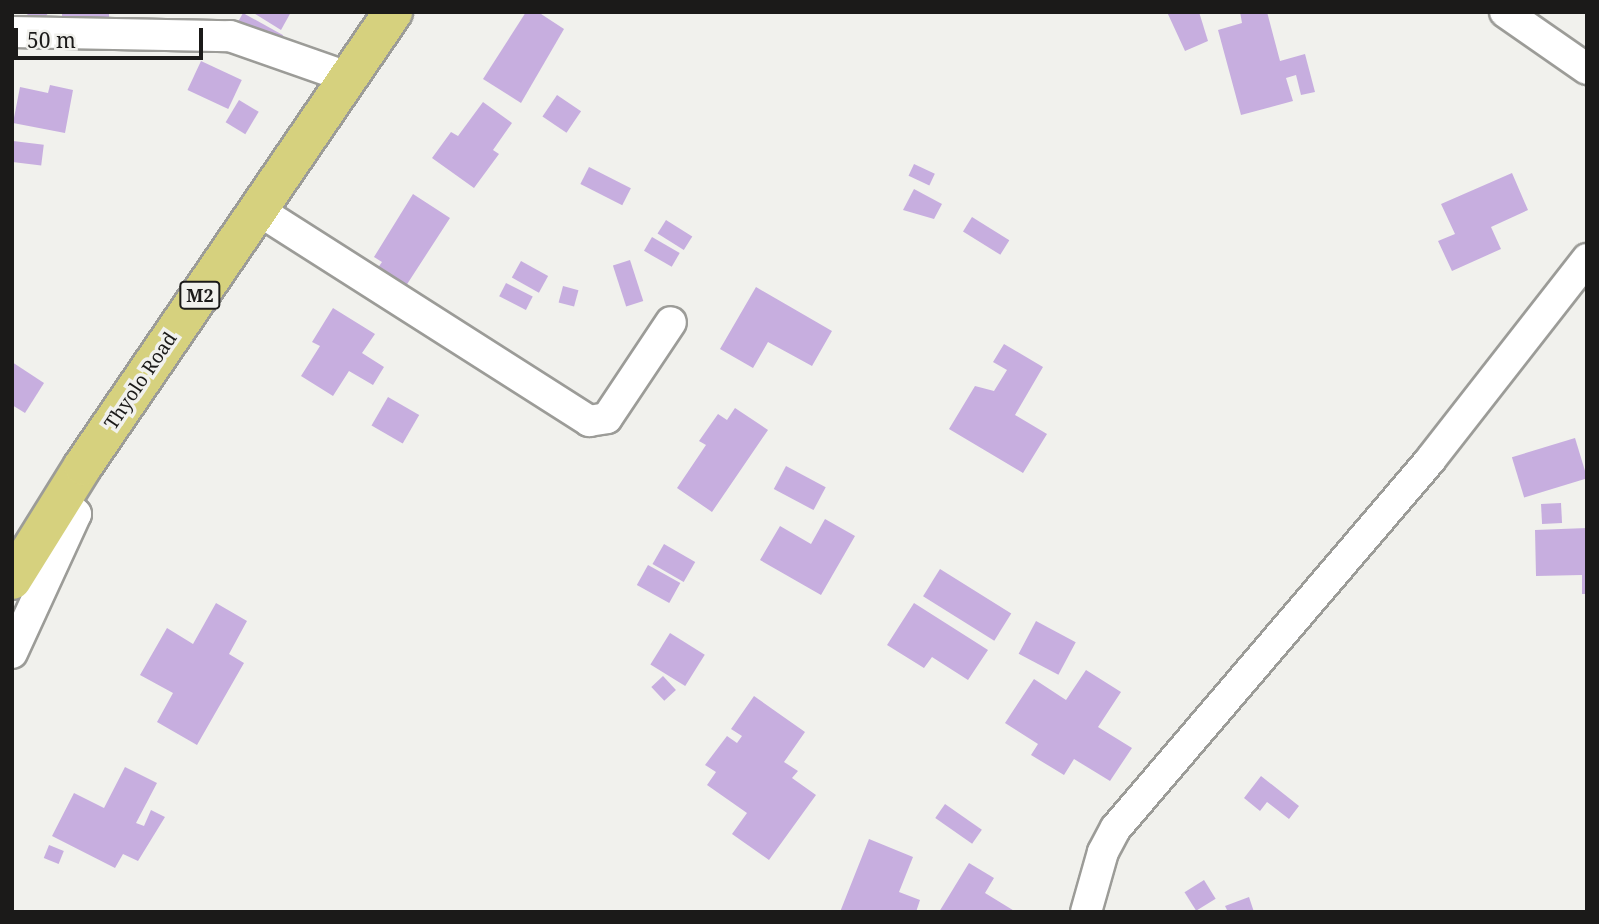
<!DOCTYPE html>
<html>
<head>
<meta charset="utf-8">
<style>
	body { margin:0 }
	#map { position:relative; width:1599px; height:924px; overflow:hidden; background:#f1f1ed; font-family:"Noto Serif",serif }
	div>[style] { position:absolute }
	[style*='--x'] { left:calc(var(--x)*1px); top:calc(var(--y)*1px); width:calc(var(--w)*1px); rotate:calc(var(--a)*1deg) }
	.building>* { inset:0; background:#c7aedf; transform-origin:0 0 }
	.roads { filter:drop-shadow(2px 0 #9c9c98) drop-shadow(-2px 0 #9c9c98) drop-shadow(0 2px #9c9c98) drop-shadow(0 -2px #9c9c98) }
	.street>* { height:30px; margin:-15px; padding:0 15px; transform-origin:15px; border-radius:15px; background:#fff }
	.highway>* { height:38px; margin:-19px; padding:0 19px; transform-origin:19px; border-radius:19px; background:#d6d17e }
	span { translate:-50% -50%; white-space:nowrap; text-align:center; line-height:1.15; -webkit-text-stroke:7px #f1f1ed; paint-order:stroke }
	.shield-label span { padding:2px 5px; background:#f1f1ed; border:2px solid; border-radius:5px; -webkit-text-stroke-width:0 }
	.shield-label { font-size:18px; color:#1b1a19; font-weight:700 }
	.street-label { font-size:19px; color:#1b1a19 }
	.frame { position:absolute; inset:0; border:14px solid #1b1a19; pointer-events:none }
	.scale { position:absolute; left:14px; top:28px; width:189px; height:32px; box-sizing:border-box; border:4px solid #1b1a19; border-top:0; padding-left:9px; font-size:21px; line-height:24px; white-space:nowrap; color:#1b1a19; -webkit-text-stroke:5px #f1f1ed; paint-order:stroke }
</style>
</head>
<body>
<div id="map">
	<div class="building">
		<div style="clip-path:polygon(24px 12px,49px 12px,40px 24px)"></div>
		<div style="left:62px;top:12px;width:47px;height:13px"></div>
		<div style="clip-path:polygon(252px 12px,291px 12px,281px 30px)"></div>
		<div style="clip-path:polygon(526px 12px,538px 12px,564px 29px,521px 103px,483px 79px)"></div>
		<div style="clip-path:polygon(1167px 12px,1199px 12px,1208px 41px,1185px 51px)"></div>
		<div style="clip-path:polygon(1240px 12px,1267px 12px,1280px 61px,1305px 54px,1315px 92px,1301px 95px,1296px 75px,1286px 78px,1293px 101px,1241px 115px,1218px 30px,1242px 23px)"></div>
		<div style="left:243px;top:13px;width:46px;height:15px;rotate:29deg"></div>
		<div style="left:201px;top:61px;width:45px;height:32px;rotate:25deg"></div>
		<div style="clip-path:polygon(50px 85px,73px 90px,65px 133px,13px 123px,20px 87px,48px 93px)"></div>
		<div style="left:557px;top:95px;width:29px;height:26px;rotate:34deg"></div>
		<div style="left:239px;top:100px;width:23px;height:26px;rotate:31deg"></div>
		<div style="clip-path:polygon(483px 102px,512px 123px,493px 150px,499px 154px,474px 188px,432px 158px,451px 132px,458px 136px)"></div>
		<div style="left:13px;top:141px;width:31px;height:21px;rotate:7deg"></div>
		<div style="left:914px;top:164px;width:23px;height:13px;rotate:25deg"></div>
		<div style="left:589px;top:167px;width:47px;height:19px;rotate:27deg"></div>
		<div style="clip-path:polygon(1512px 173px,1528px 210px,1491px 227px,1501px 249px,1452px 271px,1438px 241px,1455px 234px,1441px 204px)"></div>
		<div style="clip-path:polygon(914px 189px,942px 204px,934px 219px,903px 210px)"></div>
		<div style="clip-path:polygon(413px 194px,450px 218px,402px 292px,373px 275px,382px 262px,374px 257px)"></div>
		<div style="left:972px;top:217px;width:44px;height:17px;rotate:32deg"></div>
		<div style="left:666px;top:220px;width:31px;height:16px;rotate:32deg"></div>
		<div style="left:652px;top:237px;width:32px;height:16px;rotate:30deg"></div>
		<div style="left:630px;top:260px;width:43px;height:18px;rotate:72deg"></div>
		<div style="left:521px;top:261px;width:31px;height:19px;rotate:29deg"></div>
		<div style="left:506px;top:283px;width:30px;height:15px;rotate:27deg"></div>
		<div style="left:563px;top:286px;width:16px;height:17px;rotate:15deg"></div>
		<div style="clip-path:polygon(756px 287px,832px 331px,812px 366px,768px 342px,753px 368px,720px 349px)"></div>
		<div style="clip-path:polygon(333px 308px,375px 334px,362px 353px,384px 367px,373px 385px,349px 371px,333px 396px,301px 376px,320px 346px,312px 342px)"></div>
		<div style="clip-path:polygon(1004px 344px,1043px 367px,1015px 415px,1047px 434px,1023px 473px,949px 429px,975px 386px,994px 391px,1007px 370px,993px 362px)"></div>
		<div style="clip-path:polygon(12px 362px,44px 383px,25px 413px,12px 405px)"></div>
		<div style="left:388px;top:397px;width:36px;height:33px;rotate:30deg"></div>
		<div style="clip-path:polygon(735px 408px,768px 430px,712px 512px,677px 488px,706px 445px,699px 441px,718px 414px,727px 420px)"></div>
		<div style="left:1575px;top:438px;width:42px;height:66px;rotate:73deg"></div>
		<div style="left:786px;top:466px;width:45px;height:26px;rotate:28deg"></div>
		<div style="left:1561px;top:503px;width:20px;height:20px;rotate:87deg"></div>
		<div style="clip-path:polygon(825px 519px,855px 536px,821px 595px,760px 560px,780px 526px,811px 544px)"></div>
		<div style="clip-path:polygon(1587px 528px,1587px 594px,1582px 594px,1582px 575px,1536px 576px,1535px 530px)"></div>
		<div style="left:664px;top:544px;width:36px;height:23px;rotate:30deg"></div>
		<div style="left:648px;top:565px;width:37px;height:23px;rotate:29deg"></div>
		<div style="left:940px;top:569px;width:84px;height:32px;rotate:32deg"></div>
		<div style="clip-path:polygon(216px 603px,247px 621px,229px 654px,244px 663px,197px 745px,157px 722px,173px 693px,140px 675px,167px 628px,193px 644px)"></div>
		<div style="clip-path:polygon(914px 603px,988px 650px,968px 680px,932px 657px,924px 668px,887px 645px)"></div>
		<div style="left:1036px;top:621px;width:45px;height:37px;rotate:28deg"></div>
		<div style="left:670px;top:633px;width:41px;height:37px;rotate:32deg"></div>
		<div style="clip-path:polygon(1086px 670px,1121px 692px,1098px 727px,1132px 748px,1110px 781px,1074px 759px,1064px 775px,1031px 755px,1038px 744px,1005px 723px,1034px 679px,1066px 700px)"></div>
		<div style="left:663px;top:676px;width:19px;height:16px;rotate:47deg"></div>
		<div style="clip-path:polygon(754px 696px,805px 732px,784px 762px,798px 771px,792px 778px,816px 795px,769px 860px,732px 834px,747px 813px,707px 785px,716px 772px,705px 765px,727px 736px,737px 743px,742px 736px,731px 729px)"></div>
		<div style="clip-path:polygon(125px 767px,157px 783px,136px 823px,144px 826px,151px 810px,165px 817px,138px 861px,123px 854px,115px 868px,52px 836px,74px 793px,104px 808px)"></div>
		<div style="clip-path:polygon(1261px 776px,1299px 806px,1289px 819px,1267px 802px,1260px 811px,1244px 798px)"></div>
		<div style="left:945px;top:804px;width:45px;height:17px;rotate:35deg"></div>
		<div style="clip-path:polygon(869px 839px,913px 857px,899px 892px,920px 900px,916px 912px,840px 912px)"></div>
		<div style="left:49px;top:845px;width:16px;height:14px;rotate:22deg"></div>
		<div style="clip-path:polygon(969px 863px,994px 878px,985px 893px,1016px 912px,939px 912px)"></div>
		<div style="left:1204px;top:880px;width:22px;height:23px;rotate:58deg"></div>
		<div style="clip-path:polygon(1249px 897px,1254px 912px,1228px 912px,1225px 906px)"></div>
	</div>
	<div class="roads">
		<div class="street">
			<div style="--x:1505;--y:12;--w:100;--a:34.8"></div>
			<div style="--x:12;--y:32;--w:218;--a:1.1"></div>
			<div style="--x:230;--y:36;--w:127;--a:19.3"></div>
			<div style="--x:258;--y:210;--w:393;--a:32.5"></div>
			<div style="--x:589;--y:421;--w:18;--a:-9"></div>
			<div style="--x:607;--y:418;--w:115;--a:-56.3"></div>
			<div style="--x:12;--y:653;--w:153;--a:-65.3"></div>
			<div style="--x:76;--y:514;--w:20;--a:-135"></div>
			<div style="--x:1086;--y:912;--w:62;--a:-74.2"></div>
			<div style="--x:1103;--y:852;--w:27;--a:-62"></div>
			<div style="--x:1116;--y:828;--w:485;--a:-49.5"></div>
			<div style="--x:1431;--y:459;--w:254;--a:-52"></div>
		</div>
		<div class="highway">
			<div style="--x:12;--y:580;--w:134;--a:-58.1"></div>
			<div style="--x:83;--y:466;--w:550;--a:-55.67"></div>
		</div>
	</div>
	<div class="shield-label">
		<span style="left:200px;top:295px">M2</span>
	</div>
	<div class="street-label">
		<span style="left:141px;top:381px;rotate:-56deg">Thyolo Road</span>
	</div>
	<div class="frame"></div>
	<div class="scale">50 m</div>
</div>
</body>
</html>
